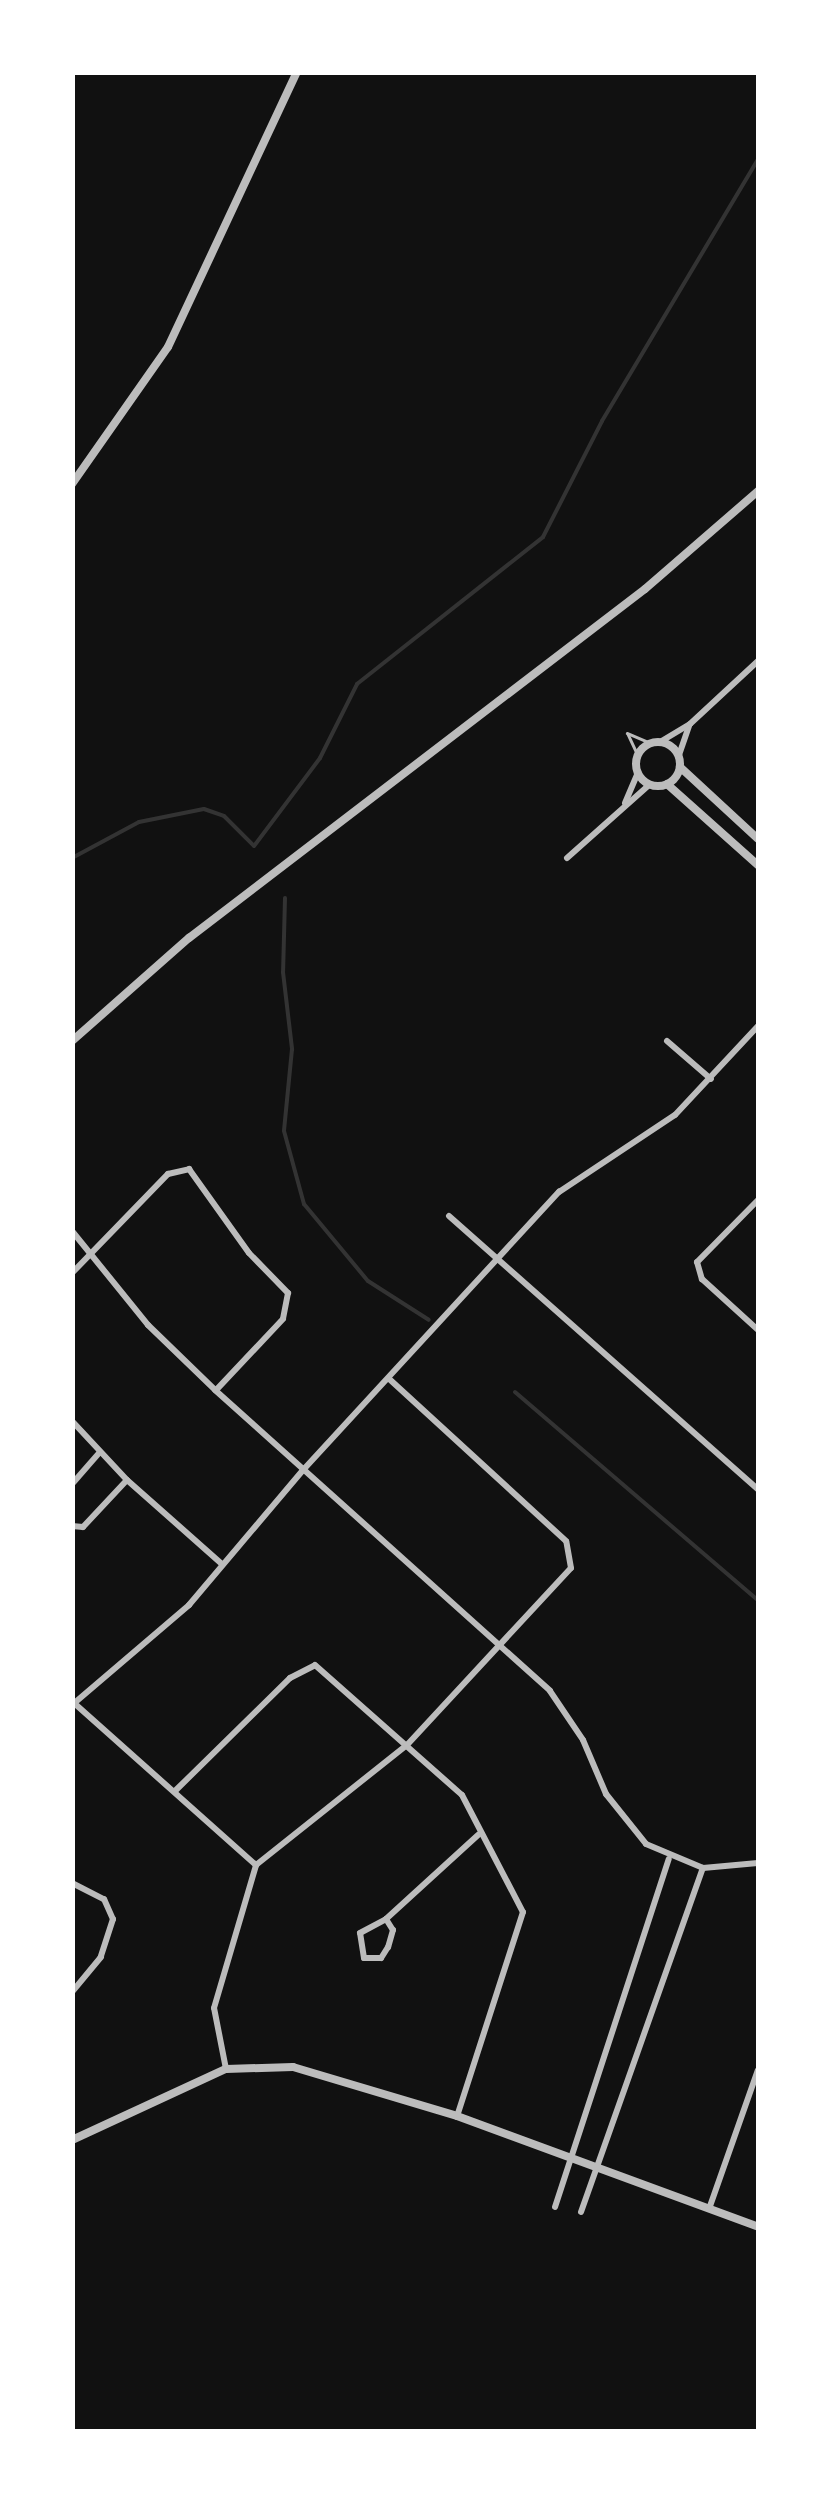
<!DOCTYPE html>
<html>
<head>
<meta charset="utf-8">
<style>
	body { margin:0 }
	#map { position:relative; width:831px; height:2504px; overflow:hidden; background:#111; font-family:"Fira Sans Condensed",sans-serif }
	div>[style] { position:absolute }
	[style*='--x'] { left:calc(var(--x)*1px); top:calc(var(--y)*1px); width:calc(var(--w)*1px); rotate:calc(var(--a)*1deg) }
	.stream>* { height:4px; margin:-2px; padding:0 2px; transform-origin:2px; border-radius:2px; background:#333 }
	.service>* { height:2.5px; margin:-1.25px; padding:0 1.25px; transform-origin:1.25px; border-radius:1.25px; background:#bcbcbc }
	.minor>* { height:6px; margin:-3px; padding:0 3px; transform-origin:3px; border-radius:3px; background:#bcbcbc }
	.tertiary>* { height:8px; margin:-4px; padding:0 4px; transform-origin:4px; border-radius:4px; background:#bcbcbc }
	.tertiary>.ring { margin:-4px; padding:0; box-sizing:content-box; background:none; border:8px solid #bcbcbc; border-radius:50% }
	span { translate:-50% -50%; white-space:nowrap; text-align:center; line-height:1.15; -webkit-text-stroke:9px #fff; paint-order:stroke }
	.frame { position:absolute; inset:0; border:75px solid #fff; pointer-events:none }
</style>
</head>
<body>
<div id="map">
	<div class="stream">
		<div style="--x:72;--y:858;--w:76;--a:-28.2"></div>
		<div style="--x:139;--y:822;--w:66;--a:-11.3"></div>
		<div style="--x:204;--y:809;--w:21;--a:19"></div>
		<div style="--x:224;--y:816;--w:42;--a:45"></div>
		<div style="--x:254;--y:846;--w:110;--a:-53.1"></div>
		<div style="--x:320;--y:758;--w:83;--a:-63.4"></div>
		<div style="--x:357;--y:684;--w:237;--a:-38.3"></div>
		<div style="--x:543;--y:537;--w:130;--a:-63"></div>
		<div style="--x:602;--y:421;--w:305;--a:-59.2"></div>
		<div style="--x:285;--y:898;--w:74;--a:91.5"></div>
		<div style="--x:283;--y:972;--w:78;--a:83.3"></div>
		<div style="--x:292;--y:1049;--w:82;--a:95.6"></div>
		<div style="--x:284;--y:1131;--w:76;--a:74.7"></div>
		<div style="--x:304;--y:1204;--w:100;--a:50.3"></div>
		<div style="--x:368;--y:1281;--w:72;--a:32.6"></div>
		<div style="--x:515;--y:1392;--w:320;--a:40.6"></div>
	</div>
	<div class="service">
		<div style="--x:627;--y:733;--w:25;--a:23"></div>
		<div style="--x:628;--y:734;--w:23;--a:65"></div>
	</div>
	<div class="minor">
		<div style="--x:660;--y:742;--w:35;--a:-31"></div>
		<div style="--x:690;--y:724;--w:93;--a:-42.8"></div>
		<div style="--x:679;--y:755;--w:31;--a:-71"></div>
		<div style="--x:625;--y:803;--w:34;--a:-67"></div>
		<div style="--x:567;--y:858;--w:111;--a:-41.7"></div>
		<div style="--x:667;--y:1041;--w:58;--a:40.8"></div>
		<div style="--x:758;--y:1200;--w:87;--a:134.5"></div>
		<div style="--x:697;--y:1262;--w:18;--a:74"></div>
		<div style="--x:702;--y:1279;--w:76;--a:42.3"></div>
		<div style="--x:449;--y:1216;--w:412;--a:41.5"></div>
		<div style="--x:72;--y:1231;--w:121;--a:51"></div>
		<div style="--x:148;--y:1325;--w:93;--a:44.1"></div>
		<div style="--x:215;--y:1390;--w:450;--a:41.9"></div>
		<div style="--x:550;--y:1691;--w:59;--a:56"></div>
		<div style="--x:583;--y:1740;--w:59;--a:66.9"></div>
		<div style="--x:606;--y:1794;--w:64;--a:51.3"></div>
		<div style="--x:646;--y:1844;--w:62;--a:22.8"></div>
		<div style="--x:703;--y:1868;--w:55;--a:-5.2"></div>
		<div style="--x:72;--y:1273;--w:138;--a:-45.9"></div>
		<div style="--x:168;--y:1174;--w:22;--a:-13"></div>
		<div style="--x:189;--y:1169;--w:103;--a:54.5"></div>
		<div style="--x:249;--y:1253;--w:56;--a:45.7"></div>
		<div style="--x:288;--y:1293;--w:26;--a:101"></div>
		<div style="--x:283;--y:1319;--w:98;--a:133.3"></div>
		<div style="--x:72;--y:1421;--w:81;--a:47"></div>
		<div style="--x:127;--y:1480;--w:127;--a:41.5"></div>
		<div style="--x:72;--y:1484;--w:41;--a:-48.9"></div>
		<div style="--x:72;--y:1526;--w:11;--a:5"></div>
		<div style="--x:83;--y:1527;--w:64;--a:-46.9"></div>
		<div style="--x:74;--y:1703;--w:244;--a:41.7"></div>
		<div style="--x:72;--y:1705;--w:154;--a:-40.5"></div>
		<div style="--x:189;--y:1605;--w:178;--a:-49.8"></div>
		<div style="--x:304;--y:1469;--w:377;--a:-47.4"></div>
		<div style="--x:559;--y:1192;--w:139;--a:-33.6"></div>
		<div style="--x:675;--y:1115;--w:122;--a:-47"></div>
		<div style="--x:176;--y:1790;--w:160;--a:-44.5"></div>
		<div style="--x:290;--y:1678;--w:28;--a:-27"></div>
		<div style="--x:315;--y:1665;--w:196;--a:41.5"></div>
		<div style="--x:462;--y:1795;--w:132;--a:62.5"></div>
		<div style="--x:523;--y:1912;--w:214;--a:107.9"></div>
		<div style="--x:72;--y:1883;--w:36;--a:27"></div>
		<div style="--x:104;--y:1899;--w:22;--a:66"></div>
		<div style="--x:113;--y:1919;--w:40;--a:108"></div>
		<div style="--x:101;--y:1957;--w:45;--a:129.6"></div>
		<div style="--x:386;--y:1919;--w:13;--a:58"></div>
		<div style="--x:393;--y:1930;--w:18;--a:106"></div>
		<div style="--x:388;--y:1947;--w:13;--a:122"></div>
		<div style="--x:381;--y:1958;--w:17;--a:180"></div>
		<div style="--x:364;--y:1958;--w:25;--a:-99"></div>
		<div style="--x:360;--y:1933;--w:30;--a:-28"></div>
		<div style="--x:386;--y:1919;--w:125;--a:-42.4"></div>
		<div style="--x:226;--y:2069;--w:62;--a:-101.1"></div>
		<div style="--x:214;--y:2008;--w:149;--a:-73.6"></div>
		<div style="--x:256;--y:1865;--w:193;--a:-38.5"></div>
		<div style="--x:407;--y:1745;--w:241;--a:-47.2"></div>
		<div style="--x:571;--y:1568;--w:27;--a:-100"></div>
		<div style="--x:566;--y:1541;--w:239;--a:-137.5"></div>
		<div style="--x:555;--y:2207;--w:366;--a:-71.9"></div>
		<div style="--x:709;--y:2209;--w:147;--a:-70.6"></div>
		<div style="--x:581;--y:2212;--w:365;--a:-70.5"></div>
	</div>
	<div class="tertiary">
		<div style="--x:72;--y:484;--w:167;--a:-55"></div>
		<div style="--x:168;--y:347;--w:304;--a:-64.9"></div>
		<div class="ring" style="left:636px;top:742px;width:36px;height:36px"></div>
		<div style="--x:680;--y:767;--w:106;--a:42.7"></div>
		<div style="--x:667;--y:784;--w:122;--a:41.7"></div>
		<div style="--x:72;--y:1041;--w:156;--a:-41.4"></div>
		<div style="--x:189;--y:938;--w:574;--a:-37.43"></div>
		<div style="--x:645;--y:589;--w:150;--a:-40.9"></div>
		<div style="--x:72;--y:2140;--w:170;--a:-24.8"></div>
		<div style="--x:226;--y:2069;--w:67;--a:-1.7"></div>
		<div style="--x:293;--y:2067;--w:171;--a:16.6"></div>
		<div style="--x:457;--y:2116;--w:321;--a:20.2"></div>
	</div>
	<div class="frame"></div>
</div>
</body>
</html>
